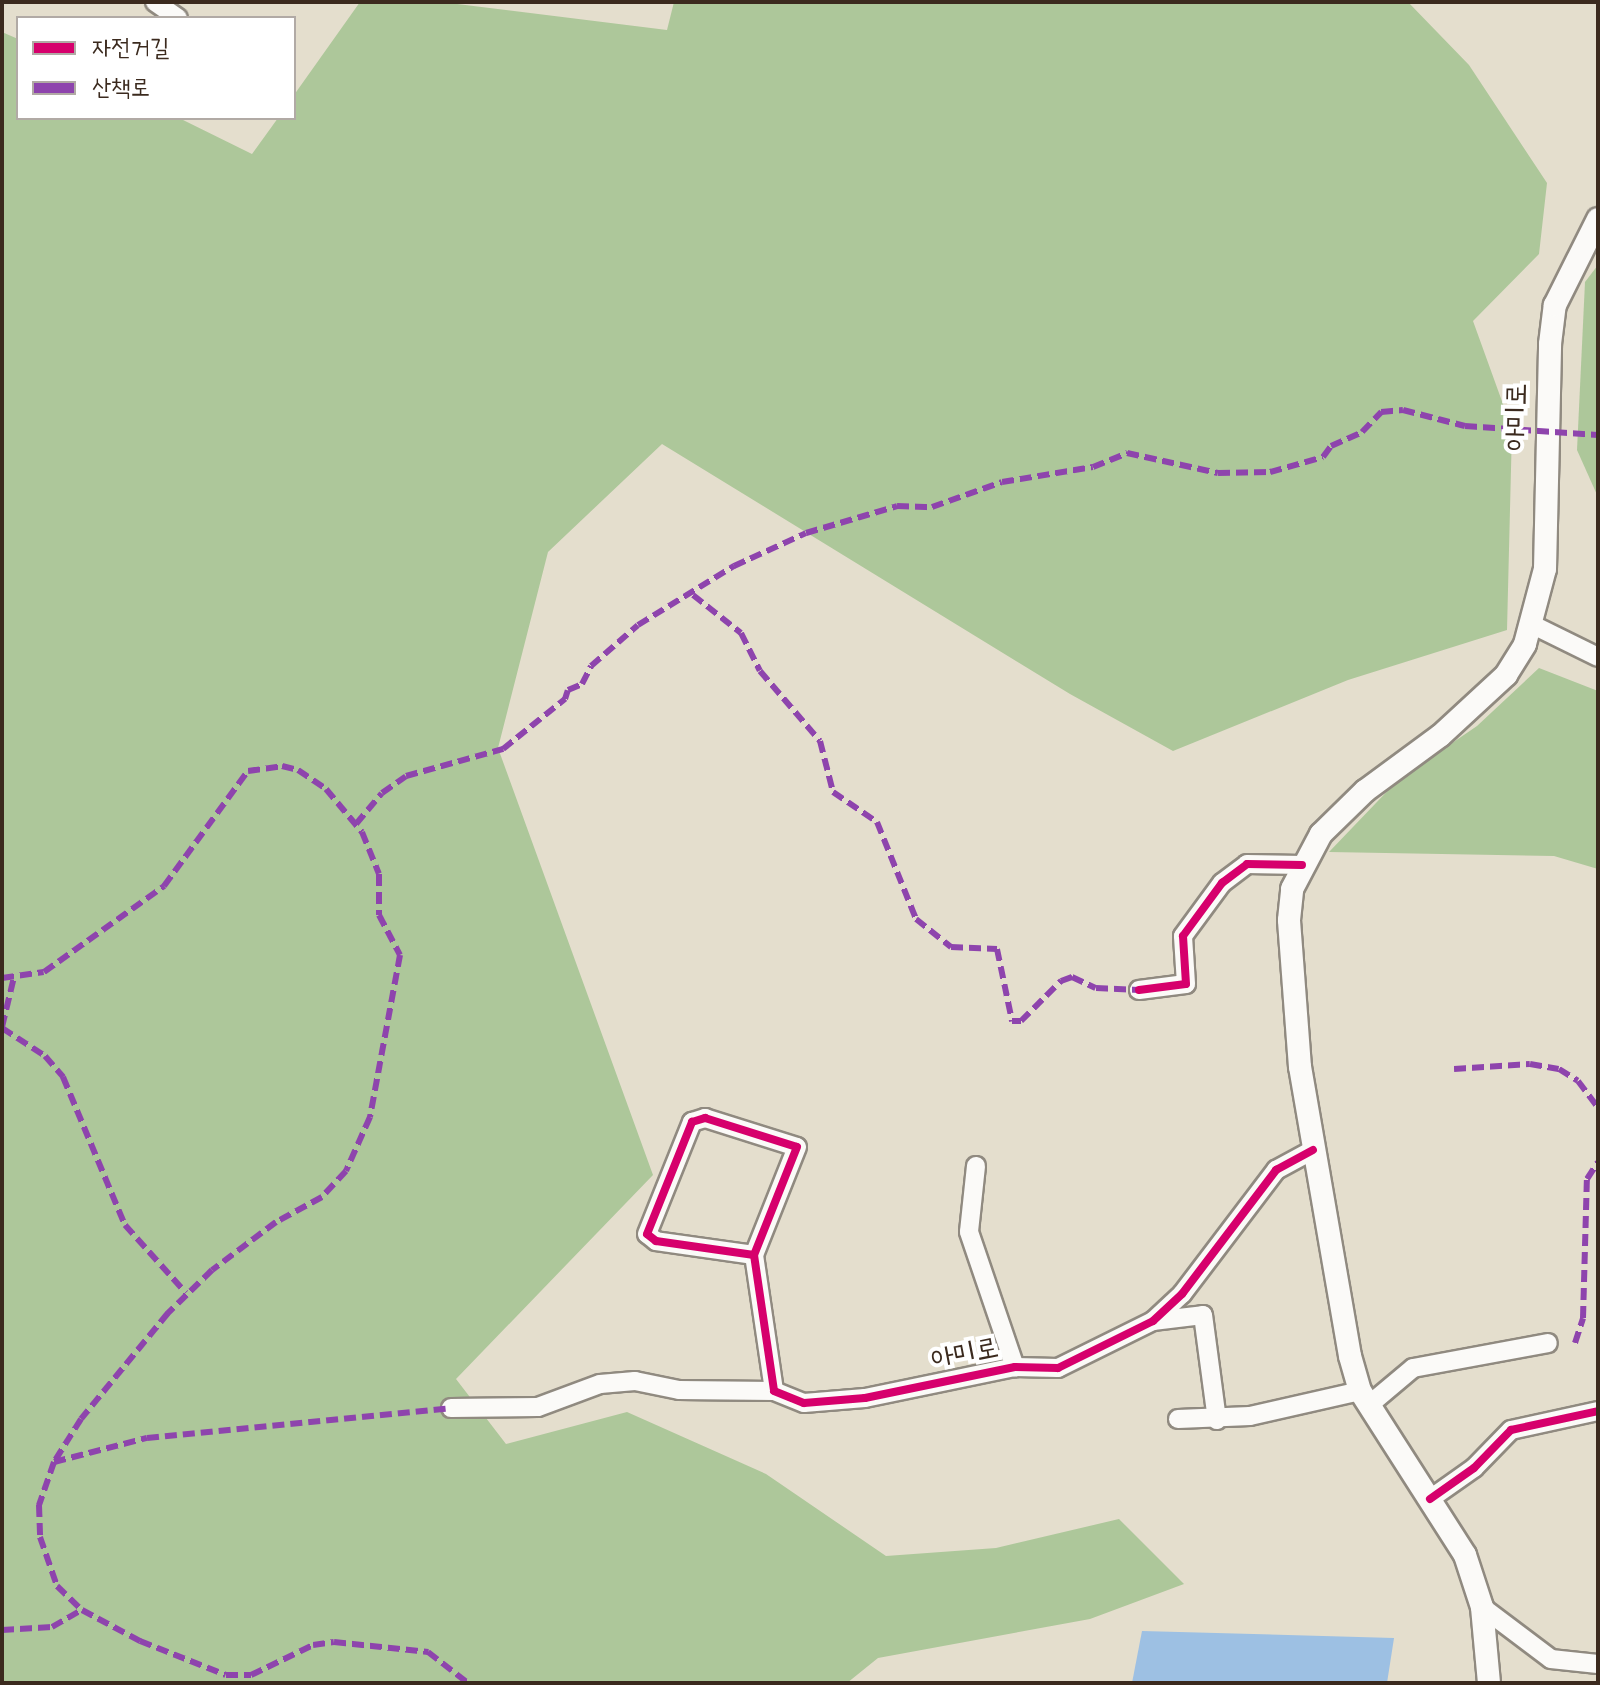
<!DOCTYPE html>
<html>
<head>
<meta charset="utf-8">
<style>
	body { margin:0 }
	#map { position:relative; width:1600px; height:1685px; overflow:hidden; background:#e4decd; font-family:Kalam,"Poor Story",sans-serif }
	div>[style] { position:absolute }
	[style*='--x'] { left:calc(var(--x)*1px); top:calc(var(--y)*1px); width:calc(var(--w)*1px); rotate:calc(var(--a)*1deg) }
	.forest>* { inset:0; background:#adc79a }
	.water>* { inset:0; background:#9dc0e3 }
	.roads { filter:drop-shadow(2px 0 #908a80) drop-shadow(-2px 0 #908a80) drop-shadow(0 2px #908a80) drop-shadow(0 -2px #908a80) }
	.minor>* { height:18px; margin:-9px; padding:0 9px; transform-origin:9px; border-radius:9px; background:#fbfaf8 }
	.major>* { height:22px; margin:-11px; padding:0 11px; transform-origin:11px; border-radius:11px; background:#fbfaf8 }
	.quiet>* { height:6px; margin-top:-3px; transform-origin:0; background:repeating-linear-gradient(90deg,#8e44ad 0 12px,transparent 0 18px) }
	.cycleway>* { height:8px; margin:-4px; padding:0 4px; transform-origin:4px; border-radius:4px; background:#d6006c }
	span { translate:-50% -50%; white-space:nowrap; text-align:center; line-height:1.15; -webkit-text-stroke:8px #fff; paint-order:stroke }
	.street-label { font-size:28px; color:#3b2a1e }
	.frame { position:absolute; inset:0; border:4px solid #3b2a1e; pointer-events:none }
	.legend { position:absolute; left:16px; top:16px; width:280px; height:104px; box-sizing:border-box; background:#fff; border:2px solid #b1aaa5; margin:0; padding:10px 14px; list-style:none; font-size:24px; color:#3b2a1e }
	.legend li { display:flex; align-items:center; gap:16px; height:40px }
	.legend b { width:40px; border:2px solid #b1aaa5 }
</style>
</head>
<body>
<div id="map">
	<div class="forest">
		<div style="clip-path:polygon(360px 2px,441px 2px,667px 30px,674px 2px,1408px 2px,1469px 65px,1547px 183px,1539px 254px,1473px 321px,1512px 429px,1507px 630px,1348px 680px,1173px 751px,1070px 694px,662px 444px,548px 552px,498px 748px,653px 1175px,456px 1379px,506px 1444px,627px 1412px,766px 1474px,886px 1556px,996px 1548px,1119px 1519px,1184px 1584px,1090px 1619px,878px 1658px,847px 1683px,2px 1683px,2px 32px,18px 39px,18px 118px,179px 118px,252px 154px,278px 118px,294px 118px,294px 95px)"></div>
		<div style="clip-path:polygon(1598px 265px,1598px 497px,1577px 450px,1585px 282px)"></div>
		<div style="clip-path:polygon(1539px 668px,1598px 691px,1598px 869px,1554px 856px,1329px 852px,1398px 780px,1477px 726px)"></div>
	</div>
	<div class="water">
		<div style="clip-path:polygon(1142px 1631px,1394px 1638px,1387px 1683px,1132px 1683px)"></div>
	</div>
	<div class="roads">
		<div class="minor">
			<div style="--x:155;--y:2;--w:28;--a:35"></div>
			<div style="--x:1533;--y:625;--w:72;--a:26.2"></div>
			<div style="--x:1139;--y:990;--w:47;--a:-7.3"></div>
			<div style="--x:1186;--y:984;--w:48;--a:-93.6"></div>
			<div style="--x:1183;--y:936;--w:66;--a:-53.7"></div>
			<div style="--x:1222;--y:883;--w:31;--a:-37"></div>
			<div style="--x:1247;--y:864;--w:55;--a:1"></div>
			<div style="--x:976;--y:1166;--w:66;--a:96.1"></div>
			<div style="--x:969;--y:1232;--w:143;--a:71.2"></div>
			<div style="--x:754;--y:1255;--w:99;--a:-171.9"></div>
			<div style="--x:656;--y:1241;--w:11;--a:-142"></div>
			<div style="--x:647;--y:1234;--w:121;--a:-68.1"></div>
			<div style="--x:692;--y:1122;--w:14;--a:-17"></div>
			<div style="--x:705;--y:1118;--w:96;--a:17.5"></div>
			<div style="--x:797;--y:1147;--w:116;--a:111.7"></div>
			<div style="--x:754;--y:1255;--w:137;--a:81.6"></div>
			<div style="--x:774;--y:1391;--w:32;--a:22"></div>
			<div style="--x:804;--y:1403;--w:61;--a:-4.7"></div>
			<div style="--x:865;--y:1398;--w:153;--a:-11.7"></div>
			<div style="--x:1015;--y:1367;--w:43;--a:1.3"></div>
			<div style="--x:1058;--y:1368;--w:106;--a:-26.3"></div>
			<div style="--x:1153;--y:1321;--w:40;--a:-43"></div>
			<div style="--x:1182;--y:1294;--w:156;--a:-52.8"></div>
			<div style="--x:1276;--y:1170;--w:42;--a:-28.4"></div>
			<div style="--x:1153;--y:1321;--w:50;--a:-6.8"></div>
			<div style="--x:1203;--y:1315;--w:106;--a:82.4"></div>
			<div style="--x:1369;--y:1405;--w:57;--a:-40.1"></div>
			<div style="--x:1413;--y:1368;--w:137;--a:-10.5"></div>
			<div style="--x:451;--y:1408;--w:87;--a:-0.7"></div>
			<div style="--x:538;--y:1407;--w:66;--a:-20.4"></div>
			<div style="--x:600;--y:1384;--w:35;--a:-5"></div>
			<div style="--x:635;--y:1381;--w:45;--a:11.6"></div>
			<div style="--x:679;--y:1390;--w:95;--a:0.6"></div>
			<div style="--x:1178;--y:1419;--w:72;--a:-2.4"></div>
			<div style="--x:1250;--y:1416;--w:113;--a:-12.8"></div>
			<div style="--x:1430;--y:1499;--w:54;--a:-35.2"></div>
			<div style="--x:1474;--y:1468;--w:53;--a:-45.8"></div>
			<div style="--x:1511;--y:1430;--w:89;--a:-12.3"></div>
			<div style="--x:1482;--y:1607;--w:86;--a:37"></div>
			<div style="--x:1551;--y:1659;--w:47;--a:6.1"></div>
		</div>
		<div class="major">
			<div style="--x:1489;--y:1683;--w:76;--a:-95.3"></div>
			<div style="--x:1482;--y:1607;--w:55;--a:-108.1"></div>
			<div style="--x:1465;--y:1555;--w:195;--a:-122.6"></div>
			<div style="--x:1360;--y:1391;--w:36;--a:-106"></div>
			<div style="--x:1350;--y:1356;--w:293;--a:-99.8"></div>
			<div style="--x:1300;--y:1067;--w:147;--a:-94.3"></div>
			<div style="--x:1289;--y:920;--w:31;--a:-84"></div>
			<div style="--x:1292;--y:889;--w:62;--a:-62.2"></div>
			<div style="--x:1321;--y:834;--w:62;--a:-44.3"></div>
			<div style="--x:1365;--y:791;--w:93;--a:-36.3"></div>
			<div style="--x:1440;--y:736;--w:90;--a:-42.7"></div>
			<div style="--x:1506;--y:675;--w:36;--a:-58"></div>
			<div style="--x:1525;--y:644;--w:78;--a:-75.1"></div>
			<div style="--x:1545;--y:569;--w:225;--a:-88.7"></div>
			<div style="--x:1550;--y:344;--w:39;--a:-83"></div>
			<div style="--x:1555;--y:305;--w:96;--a:-63.4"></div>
		</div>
	</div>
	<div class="quiet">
		<div style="--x:693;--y:595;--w:61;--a:38.4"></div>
		<div style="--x:741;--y:633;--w:42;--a:63.4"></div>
		<div style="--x:760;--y:671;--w:92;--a:49.4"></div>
		<div style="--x:820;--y:741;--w:53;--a:75.7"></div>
		<div style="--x:833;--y:792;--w:53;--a:34.3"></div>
		<div style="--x:877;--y:822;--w:105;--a:68.1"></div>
		<div style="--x:916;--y:919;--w:45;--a:38.7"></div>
		<div style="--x:951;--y:947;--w:46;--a:2.5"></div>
		<div style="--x:997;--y:949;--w:74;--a:78.2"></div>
		<div style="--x:1012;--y:1021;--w:9;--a:0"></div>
		<div style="--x:1021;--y:1021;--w:57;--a:-45"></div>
		<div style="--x:1061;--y:981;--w:12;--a:-20"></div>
		<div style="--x:1072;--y:977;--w:26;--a:25"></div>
		<div style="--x:1096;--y:988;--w:43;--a:2.7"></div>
		<div style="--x:356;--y:824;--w:40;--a:-50"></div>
		<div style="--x:382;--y:793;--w:29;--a:-35"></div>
		<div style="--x:406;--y:776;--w:101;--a:-15.6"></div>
		<div style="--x:503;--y:749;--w:80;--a:-38.9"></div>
		<div style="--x:565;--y:699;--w:9;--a:-72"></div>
		<div style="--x:568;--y:690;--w:15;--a:-23"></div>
		<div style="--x:582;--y:684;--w:20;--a:-63"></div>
		<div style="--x:591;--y:666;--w:62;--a:-41.1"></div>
		<div style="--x:638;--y:625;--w:113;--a:-31.6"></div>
		<div style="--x:734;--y:566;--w:79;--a:-24.6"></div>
		<div style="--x:806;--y:533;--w:95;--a:-16.5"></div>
		<div style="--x:897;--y:506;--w:35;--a:2"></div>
		<div style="--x:932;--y:507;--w:74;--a:-19.7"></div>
		<div style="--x:1002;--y:482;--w:92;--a:-9.4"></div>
		<div style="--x:1093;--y:467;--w:37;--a:-22"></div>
		<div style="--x:1127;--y:453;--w:93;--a:12.4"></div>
		<div style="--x:1218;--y:473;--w:52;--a:-1.1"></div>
		<div style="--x:1270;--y:472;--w:55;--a:-15.8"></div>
		<div style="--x:1323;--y:457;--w:14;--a:-54"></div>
		<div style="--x:1331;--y:446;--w:34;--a:-24"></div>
		<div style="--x:1362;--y:432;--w:28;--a:-46"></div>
		<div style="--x:1381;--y:412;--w:22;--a:-5"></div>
		<div style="--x:1403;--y:410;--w:64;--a:14.5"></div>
		<div style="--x:1465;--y:426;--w:133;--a:3.9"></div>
		<div style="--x:2;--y:978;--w:42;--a:-8.1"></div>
		<div style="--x:44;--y:972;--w:148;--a:-35.6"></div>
		<div style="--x:164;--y:886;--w:142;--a:-53.9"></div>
		<div style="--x:248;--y:771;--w:34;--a:-8"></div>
		<div style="--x:282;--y:766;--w:16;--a:14"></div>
		<div style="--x:298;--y:770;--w:34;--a:34"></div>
		<div style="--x:326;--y:789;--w:56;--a:50.1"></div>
		<div style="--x:362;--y:832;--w:45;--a:68"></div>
		<div style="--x:379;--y:874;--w:41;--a:90"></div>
		<div style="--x:379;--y:915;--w:45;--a:62.3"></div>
		<div style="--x:400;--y:955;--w:165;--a:100.5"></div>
		<div style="--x:370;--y:1117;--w:59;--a:114"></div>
		<div style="--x:346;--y:1171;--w:35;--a:133"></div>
		<div style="--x:322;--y:1197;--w:52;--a:151.5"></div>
		<div style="--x:276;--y:1222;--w:80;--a:143.1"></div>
		<div style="--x:212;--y:1270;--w:62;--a:135.7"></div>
		<div style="--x:168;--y:1313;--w:137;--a:129.4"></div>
		<div style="--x:81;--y:1419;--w:51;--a:122.1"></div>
		<div style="--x:54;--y:1462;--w:46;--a:109.2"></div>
		<div style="--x:39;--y:1505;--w:32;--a:88"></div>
		<div style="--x:40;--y:1537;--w:52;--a:70.9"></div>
		<div style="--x:57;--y:1586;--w:35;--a:44"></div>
		<div style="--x:82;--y:1610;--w:66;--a:28.1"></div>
		<div style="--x:140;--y:1641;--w:92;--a:21.6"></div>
		<div style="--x:226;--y:1675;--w:25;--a:0"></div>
		<div style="--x:251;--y:1675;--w:69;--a:-25.8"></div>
		<div style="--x:313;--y:1645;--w:21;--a:-8"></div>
		<div style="--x:334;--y:1642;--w:95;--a:6.1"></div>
		<div style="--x:428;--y:1652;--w:51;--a:37.8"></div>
		<div style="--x:2;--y:1027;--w:51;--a:-76.5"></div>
		<div style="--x:2;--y:1028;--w:51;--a:33.1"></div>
		<div style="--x:45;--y:1056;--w:28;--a:49"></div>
		<div style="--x:63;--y:1077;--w:160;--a:67.3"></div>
		<div style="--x:125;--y:1225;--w:91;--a:48.1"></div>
		<div style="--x:1454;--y:1069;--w:76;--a:-3.8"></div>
		<div style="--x:1530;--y:1064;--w:29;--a:10"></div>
		<div style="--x:1559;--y:1069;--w:22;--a:32"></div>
		<div style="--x:1578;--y:1081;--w:34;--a:53"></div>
		<div style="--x:1575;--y:1343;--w:26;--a:-72"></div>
		<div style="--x:1583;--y:1318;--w:139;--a:-88.4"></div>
		<div style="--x:1587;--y:1179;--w:20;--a:-57"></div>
		<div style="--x:54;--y:1462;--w:96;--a:-14.5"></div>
		<div style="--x:147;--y:1438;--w:305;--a:-5.6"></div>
		<div style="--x:2;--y:1630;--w:50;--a:-3.4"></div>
		<div style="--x:52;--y:1627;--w:34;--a:-30"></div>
	</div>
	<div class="cycleway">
		<div style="--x:1139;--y:990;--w:47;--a:-7.3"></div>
		<div style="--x:1186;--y:984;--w:48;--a:-93.6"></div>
		<div style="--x:1183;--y:936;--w:66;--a:-53.7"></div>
		<div style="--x:1222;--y:883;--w:31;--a:-37"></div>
		<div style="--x:1247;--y:864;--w:55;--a:1"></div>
		<div style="--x:754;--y:1255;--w:99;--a:-171.9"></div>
		<div style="--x:656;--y:1241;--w:11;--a:-142"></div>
		<div style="--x:647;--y:1234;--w:121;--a:-68.1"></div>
		<div style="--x:692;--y:1122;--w:14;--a:-17"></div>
		<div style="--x:705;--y:1118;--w:96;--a:17.5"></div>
		<div style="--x:797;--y:1147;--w:116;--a:111.7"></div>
		<div style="--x:754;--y:1255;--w:137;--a:81.6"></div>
		<div style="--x:774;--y:1391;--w:32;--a:22"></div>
		<div style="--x:804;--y:1403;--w:61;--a:-4.7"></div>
		<div style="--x:865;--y:1398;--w:153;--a:-11.7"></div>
		<div style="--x:1015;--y:1367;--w:43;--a:1.3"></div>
		<div style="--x:1058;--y:1368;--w:106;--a:-26.3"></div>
		<div style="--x:1153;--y:1321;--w:40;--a:-43"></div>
		<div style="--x:1182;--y:1294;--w:156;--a:-52.8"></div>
		<div style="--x:1276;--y:1170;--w:42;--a:-28.4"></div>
		<div style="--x:1430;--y:1499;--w:54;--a:-35.2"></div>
		<div style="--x:1474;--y:1468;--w:53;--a:-45.8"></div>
		<div style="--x:1511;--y:1430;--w:89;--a:-12.3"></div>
	</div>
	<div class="street-label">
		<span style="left:1518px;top:417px;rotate:-89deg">아미로</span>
		<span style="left:965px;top:1355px;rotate:-11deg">아미로</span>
	</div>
	<div class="frame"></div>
	<ul class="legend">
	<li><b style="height:10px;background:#d6006c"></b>자전거길</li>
	<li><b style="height:10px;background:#8e44ad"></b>산책로</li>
	</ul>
</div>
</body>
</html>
